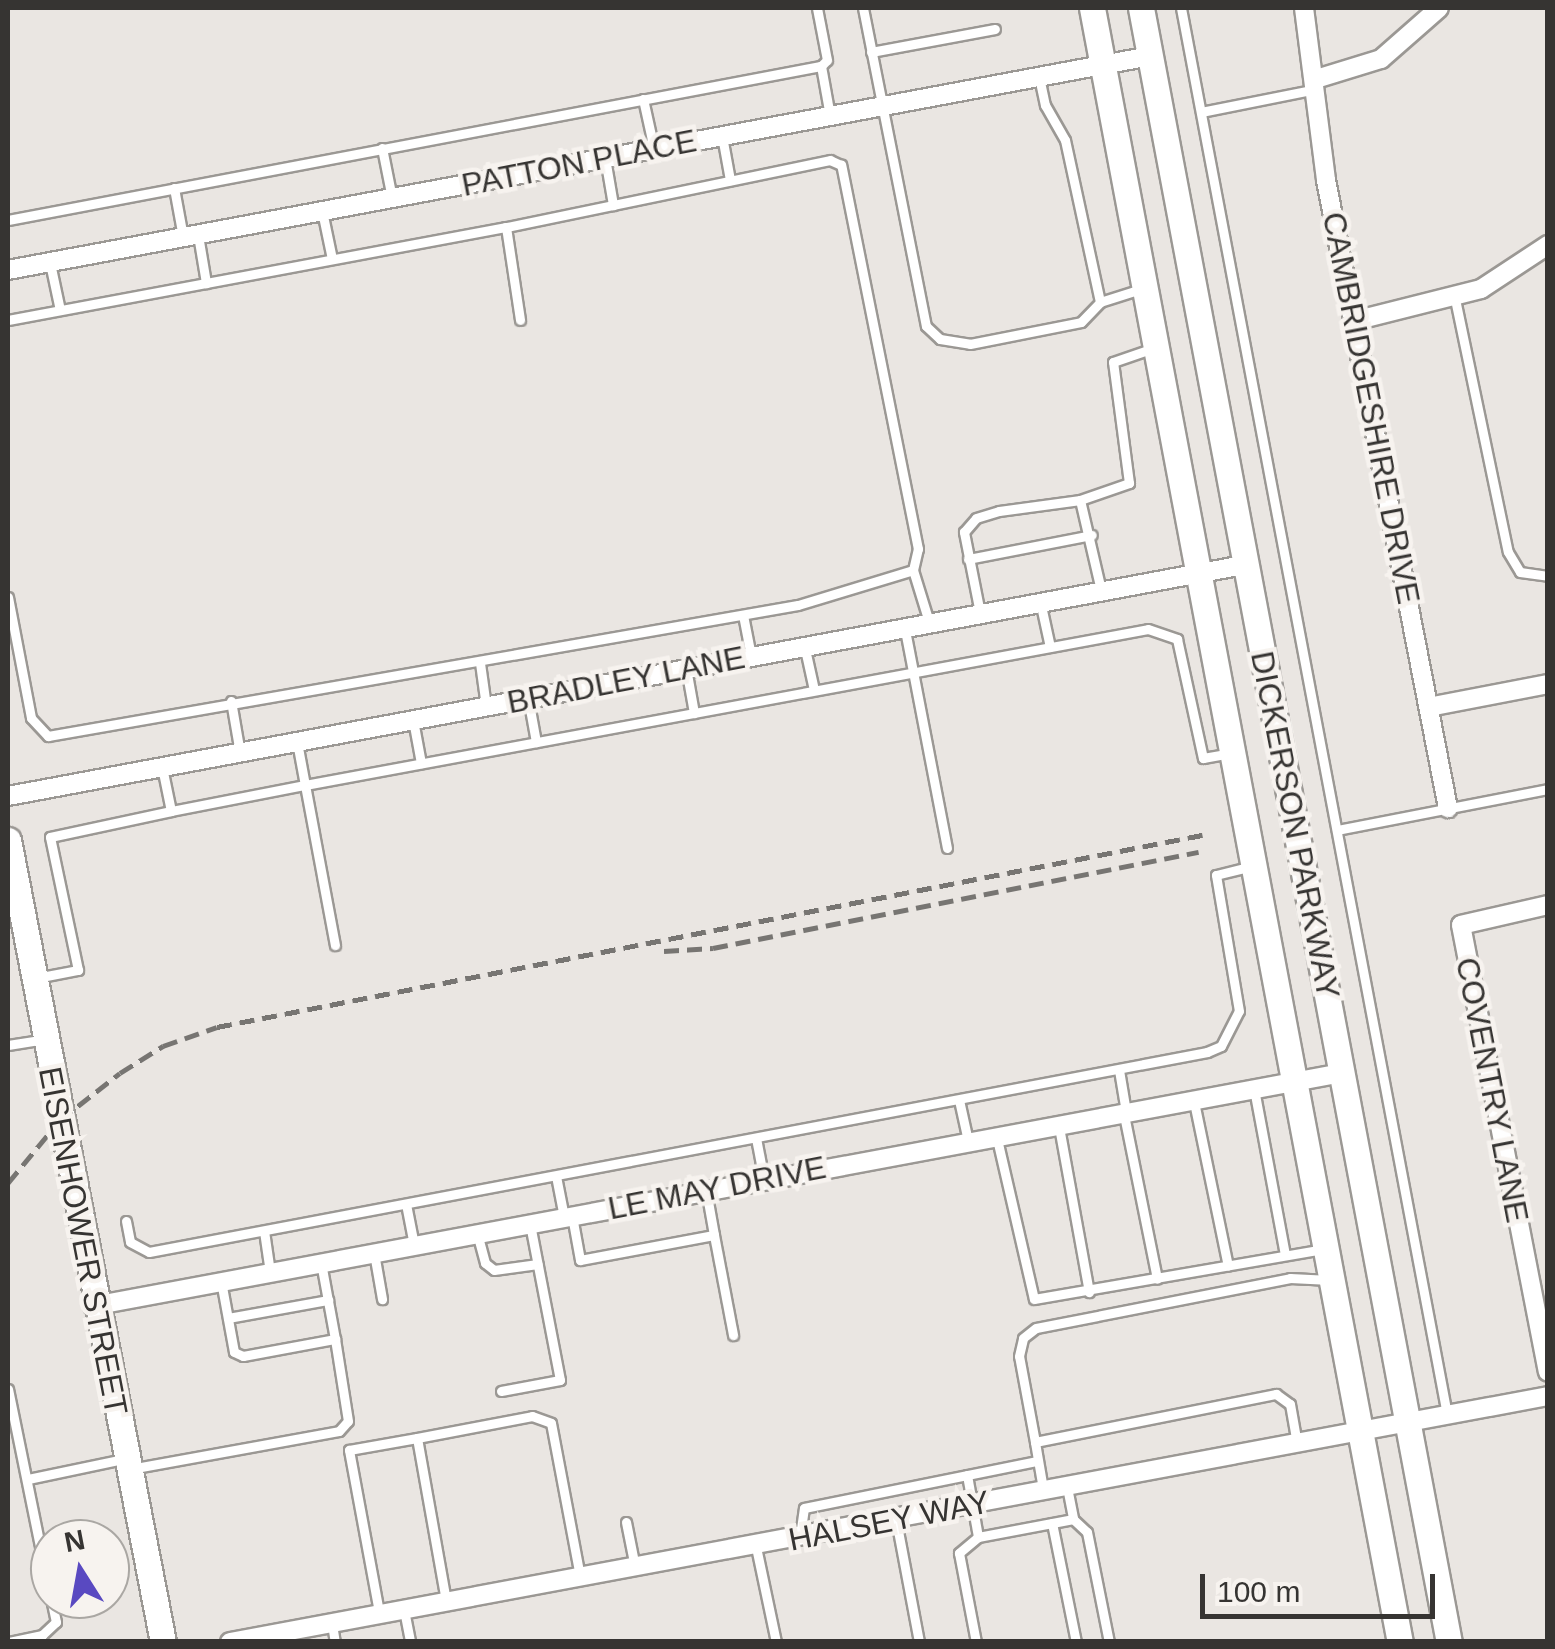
<!DOCTYPE html>
<html>
<head>
<meta charset="utf-8">
<style>
	body { margin:0 }
	#map { position:relative; width:1555px; height:1649px; overflow:hidden; background:#eae6e2; font-family:Helvetica,sans-serif }
	div>[style] { position:absolute }
	[style*='--x'] { left:calc(var(--x)*1px); top:calc(var(--y)*1px); width:calc(var(--w)*1px); rotate:calc(var(--a)*1deg) }
	.roads { filter:drop-shadow(2px 0 #9b9894) drop-shadow(-2px 0 #9b9894) drop-shadow(0 2px #9b9894) drop-shadow(0 -2px #9b9894) }
	.lane>* { height:9px; margin:-4.5px; padding:0 4.5px; transform-origin:4.5px; border-radius:4.5px; background:#fff }
	.street>* { height:18px; margin:-9px; padding:0 9px; transform-origin:9px; border-radius:9px; background:#fff }
	.secondary>* { height:25px; margin:-12.5px; padding:0 12.5px; transform-origin:12.5px; border-radius:12.5px; background:#fff }
	.rail>* { height:5px; margin-top:-2.5px; transform-origin:0; background:repeating-linear-gradient(90deg,#777572 0 15px,transparent 0 23px) }
	span { translate:-50% -50%; white-space:nowrap; text-align:center; line-height:1.15; -webkit-text-stroke:9px #f7f3ef; paint-order:stroke }
	.street-label { font-size:32px; color:#363432 }
	.frame { position:absolute; inset:0; border:10px solid #363432; pointer-events:none }
	.north { position:absolute; left:30px; top:1519px; width:100px; height:100px; box-sizing:border-box; background:#f7f3ef; border:2px solid #aaa7a3; border-radius:50%; rotate:349deg; font-size:28px; font-weight:700; line-height:40px; text-align:center; color:#363432 }
	.north::after { content:''; display:block; margin:auto; width:35px; height:45px; background:#5949c1; clip-path:polygon(50% 0,100% 100%,50% 72%,0 100%) }
	.scale { position:absolute; left:1200px; top:1574px; width:235px; height:45px; box-sizing:border-box; border:5px solid #363432; border-top:0; padding-left:12px; font-size:30px; line-height:35px; white-space:nowrap; color:#363432; -webkit-text-stroke:8px #f7f3ef; paint-order:stroke }
</style>
</head>
<body>
<div id="map">
	<div class="roads">
		<div class="lane">
			<div style="--x:863;--y:8;--w:324;--a:78.8"></div>
			<div style="--x:926;--y:326;--w:19;--a:43"></div>
			<div style="--x:940;--y:339;--w:30;--a:9"></div>
			<div style="--x:970;--y:344;--w:113;--a:-11.2"></div>
			<div style="--x:1081;--y:322;--w:28;--a:-46"></div>
			<div style="--x:1100;--y:302;--w:43;--a:-17.6"></div>
			<div style="--x:1181;--y:8;--w:1432;--a:79.29"></div>
			<div style="--x:871;--y:52;--w:126;--a:-10.5"></div>
			<div style="--x:821;--y:66;--w:51;--a:79.8"></div>
			<div style="--x:1039;--y:77;--w:29;--a:78"></div>
			<div style="--x:1045;--y:105;--w:40;--a:60.3"></div>
			<div style="--x:1065;--y:140;--w:166;--a:77.8"></div>
			<div style="--x:643;--y:99;--w:51;--a:77.6"></div>
			<div style="--x:1201;--y:112;--w:117;--a:-11.3"></div>
			<div style="--x:722;--y:136;--w:45;--a:79.7"></div>
			<div style="--x:382;--y:148;--w:51;--a:78.7"></div>
			<div style="--x:605;--y:158;--w:48;--a:80.3"></div>
			<div style="--x:174;--y:188;--w:50;--a:79.6"></div>
			<div style="--x:322;--y:211;--w:49;--a:78.2"></div>
			<div style="--x:8;--y:220;--w:827;--a:-10.73"></div>
			<div style="--x:821;--y:66;--w:8;--a:-45"></div>
			<div style="--x:827;--y:60;--w:53;--a:-100.9"></div>
			<div style="--x:198;--y:235;--w:49;--a:80.5"></div>
			<div style="--x:50;--y:263;--w:48;--a:78"></div>
			<div style="--x:1455;--y:299;--w:258;--a:78.2"></div>
			<div style="--x:1508;--y:552;--w:23;--a:59"></div>
			<div style="--x:1520;--y:572;--w:28;--a:8"></div>
			<div style="--x:8;--y:320;--w:507;--a:-10.58"></div>
			<div style="--x:1080;--y:500;--w:52;--a:-19.1"></div>
			<div style="--x:1129;--y:483;--w:122;--a:-97.5"></div>
			<div style="--x:1113;--y:362;--w:43;--a:-18.9"></div>
			<div style="--x:968;--y:559;--w:126;--a:-11"></div>
			<div style="--x:913;--y:570;--w:54;--a:72.9"></div>
			<div style="--x:8;--y:597;--w:123;--a:79.2"></div>
			<div style="--x:31;--y:718;--w:25;--a:47"></div>
			<div style="--x:48;--y:736;--w:761;--a:-9.91"></div>
			<div style="--x:798;--y:605;--w:120;--a:-16.9"></div>
			<div style="--x:913;--y:570;--w:22;--a:-77"></div>
			<div style="--x:918;--y:549;--w:392;--a:-101.3"></div>
			<div style="--x:841;--y:165;--w:12;--a:-156"></div>
			<div style="--x:830;--y:160;--w:331;--a:168.3"></div>
			<div style="--x:506;--y:227;--w:94;--a:81.4"></div>
			<div style="--x:1040;--y:601;--w:47;--a:77.7"></div>
			<div style="--x:980;--y:613;--w:83;--a:-101.2"></div>
			<div style="--x:964;--y:532;--w:18;--a:-49"></div>
			<div style="--x:976;--y:518;--w:24;--a:-17"></div>
			<div style="--x:999;--y:511;--w:82;--a:-7.7"></div>
			<div style="--x:1080;--y:500;--w:92;--a:76.9"></div>
			<div style="--x:743;--y:615;--w:42;--a:79"></div>
			<div style="--x:905;--y:630;--w:222;--a:79.1"></div>
			<div style="--x:805;--y:649;--w:42;--a:77.6"></div>
			<div style="--x:480;--y:663;--w:43;--a:82.1"></div>
			<div style="--x:686;--y:668;--w:46;--a:79.9"></div>
			<div style="--x:528;--y:698;--w:45;--a:79.7"></div>
			<div style="--x:231;--y:701;--w:53;--a:80.2"></div>
			<div style="--x:413;--y:720;--w:44;--a:79.5"></div>
			<div style="--x:297;--y:742;--w:44;--a:79.5"></div>
			<div style="--x:305;--y:785;--w:857;--a:-10.48"></div>
			<div style="--x:1148;--y:629;--w:31;--a:19"></div>
			<div style="--x:1177;--y:639;--w:122;--a:77.7"></div>
			<div style="--x:1203;--y:758;--w:28;--a:-10"></div>
			<div style="--x:171;--y:811;--w:136;--a:-11"></div>
			<div style="--x:305;--y:785;--w:163;--a:79.4"></div>
			<div style="--x:1337;--y:830;--w:215;--a:-11"></div>
			<div style="--x:36;--y:978;--w:43;--a:-10.8"></div>
			<div style="--x:78;--y:970;--w:136;--a:-101.9"></div>
			<div style="--x:50;--y:837;--w:124;--a:-12.1"></div>
			<div style="--x:171;--y:811;--w:45;--a:-101.6"></div>
			<div style="--x:8;--y:1045;--w:36;--a:-9"></div>
			<div style="--x:1119;--y:1070;--w:43;--a:80.5"></div>
			<div style="--x:1254;--y:1089;--w:169;--a:79.4"></div>
			<div style="--x:959;--y:1100;--w:42;--a:77.6"></div>
			<div style="--x:1194;--y:1102;--w:167;--a:78.3"></div>
			<div style="--x:1124;--y:1115;--w:167;--a:78.6"></div>
			<div style="--x:1059;--y:1127;--w:168;--a:79.7"></div>
			<div style="--x:756;--y:1138;--w:43;--a:79.2"></div>
			<div style="--x:997;--y:1139;--w:164;--a:77"></div>
			<div style="--x:1034;--y:1299;--w:293;--a:-9.8"></div>
			<div style="--x:556;--y:1176;--w:42;--a:79"></div>
			<div style="--x:706;--y:1190;--w:46;--a:79.9"></div>
			<div style="--x:406;--y:1204;--w:42;--a:79"></div>
			<div style="--x:572;--y:1216;--w:45;--a:79.7"></div>
			<div style="--x:580;--y:1260;--w:136;--a:-10.6"></div>
			<div style="--x:714;--y:1235;--w:102;--a:79.2"></div>
			<div style="--x:126;--y:1221;--w:21;--a:79"></div>
			<div style="--x:130;--y:1242;--w:21;--a:28"></div>
			<div style="--x:149;--y:1252;--w:1077;--a:-10.7"></div>
			<div style="--x:1207;--y:1052;--w:15;--a:-23"></div>
			<div style="--x:1221;--y:1046;--w:39;--a:-63"></div>
			<div style="--x:1239;--y:1011;--w:138;--a:-99.6"></div>
			<div style="--x:1216;--y:875;--w:36;--a:-14"></div>
			<div style="--x:264;--y:1231;--w:41;--a:81.7"></div>
			<div style="--x:477;--y:1233;--w:31;--a:75"></div>
			<div style="--x:485;--y:1263;--w:11;--a:38"></div>
			<div style="--x:494;--y:1270;--w:44;--a:-7.8"></div>
			<div style="--x:374;--y:1253;--w:47;--a:80.1"></div>
			<div style="--x:221;--y:1281;--w:72;--a:79.6"></div>
			<div style="--x:234;--y:1352;--w:10;--a:24"></div>
			<div style="--x:243;--y:1356;--w:94;--a:-10.5"></div>
			<div style="--x:335;--y:1339;--w:77;--a:-100.4"></div>
			<div style="--x:228;--y:1318;--w:102;--a:-10.2"></div>
			<div style="--x:8;--y:1389;--w:211;--a:78.5"></div>
			<div style="--x:501;--y:1391;--w:60;--a:-10.6"></div>
			<div style="--x:560;--y:1380;--w:159;--a:-100.9"></div>
			<div style="--x:417;--y:1438;--w:117;--a:-10.8"></div>
			<div style="--x:532;--y:1416;--w:20;--a:20"></div>
			<div style="--x:551;--y:1423;--w:157;--a:79.3"></div>
			<div style="--x:1035;--y:1442;--w:87;--a:-100.5"></div>
			<div style="--x:1019;--y:1356;--w:18;--a:-77"></div>
			<div style="--x:1023;--y:1338;--w:16;--a:-38"></div>
			<div style="--x:1036;--y:1328;--w:259;--a:-11.1"></div>
			<div style="--x:1290;--y:1278;--w:40;--a:2.9"></div>
			<div style="--x:130;--y:1469;--w:212;--a:-10.3"></div>
			<div style="--x:339;--y:1431;--w:13;--a:-48"></div>
			<div style="--x:348;--y:1421;--w:83;--a:-99"></div>
			<div style="--x:967;--y:1475;--w:63;--a:79.9"></div>
			<div style="--x:978;--y:1537;--w:25;--a:140"></div>
			<div style="--x:959;--y:1553;--w:91;--a:79.2"></div>
			<div style="--x:28;--y:1479;--w:98;--a:-11.8"></div>
			<div style="--x:1067;--y:1487;--w:33;--a:79"></div>
			<div style="--x:1073;--y:1519;--w:19;--a:43"></div>
			<div style="--x:1087;--y:1532;--w:112;--a:78.7"></div>
			<div style="--x:1043;--y:1489;--w:48;--a:-99.7"></div>
			<div style="--x:1035;--y:1442;--w:246;--a:-11.3"></div>
			<div style="--x:1276;--y:1394;--w:17;--a:36"></div>
			<div style="--x:1290;--y:1404;--w:39;--a:80"></div>
			<div style="--x:896;--y:1520;--w:124;--a:79.3"></div>
			<div style="--x:626;--y:1522;--w:46;--a:78.7"></div>
			<div style="--x:1052;--y:1523;--w:121;--a:78.6"></div>
			<div style="--x:800;--y:1536;--w:28;--a:-82"></div>
			<div style="--x:804;--y:1508;--w:238;--a:-11.4"></div>
			<div style="--x:978;--y:1537;--w:97;--a:-10.7"></div>
			<div style="--x:756;--y:1547;--w:97;--a:78.1"></div>
			<div style="--x:404;--y:1610;--w:33;--a:79"></div>
			<div style="--x:379;--y:1612;--w:165;--a:-100.5"></div>
			<div style="--x:349;--y:1450;--w:69;--a:-10"></div>
			<div style="--x:417;--y:1438;--w:165;--a:79.9"></div>
			<div style="--x:332;--y:1624;--w:18;--a:81"></div>
			<div style="--x:9;--y:1642;--w:34;--a:-12"></div>
			<div style="--x:42;--y:1635;--w:19;--a:-43"></div>
			<div style="--x:56;--y:1622;--w:24;--a:-102"></div>
		</div>
		<div class="street">
			<div style="--x:1304;--y:8;--w:173;--a:82.7"></div>
			<div style="--x:1326;--y:180;--w:640;--a:79.01"></div>
			<div style="--x:1316;--y:79;--w:68;--a:-17.1"></div>
			<div style="--x:1381;--y:59;--w:77;--a:-41.3"></div>
			<div style="--x:8;--y:270;--w:1162;--a:-10.61"></div>
			<div style="--x:1354;--y:321;--w:131;--a:-14.1"></div>
			<div style="--x:1481;--y:289;--w:80;--a:-33.3"></div>
			<div style="--x:1429;--y:707;--w:121;--a:-10.9"></div>
			<div style="--x:8;--y:796;--w:1257;--a:-10.59"></div>
			<div style="--x:1548;--y:905;--w:89;--a:167.1"></div>
			<div style="--x:1461;--y:925;--w:455;--a:79"></div>
			<div style="--x:93;--y:1306;--w:1271;--a:-10.57"></div>
			<div style="--x:230;--y:1642;--w:1341;--a:-10.57"></div>
		</div>
		<div class="secondary">
			<div style="--x:1092;--y:8;--w:1663;--a:79.33"></div>
			<div style="--x:1141;--y:8;--w:1663;--a:79.33"></div>
			<div style="--x:8;--y:840;--w:817;--a:79.06"></div>
		</div>
	</div>
	<div class="rail">
		<div style="--x:664;--y:951;--w:49;--a:-3.5"></div>
		<div style="--x:713;--y:948;--w:495;--a:-11.2"></div>
		<div style="--x:8;--y:1183;--w:82;--a:-50.5"></div>
		<div style="--x:60;--y:1120;--w:76;--a:-38.1"></div>
		<div style="--x:120;--y:1073;--w:51;--a:-32.1"></div>
		<div style="--x:163;--y:1046;--w:57;--a:-19.4"></div>
		<div style="--x:217;--y:1027;--w:1009;--a:-11.03"></div>
	</div>
	<div class="street-label">
		<span style="left:579px;top:163px;rotate:-11deg">PATTON PLACE</span>
		<span style="left:1371px;top:408px;rotate:79deg">CAMBRIDGESHIRE DRIVE</span>
		<span style="left:626px;top:680px;rotate:-11deg">BRADLEY LANE</span>
		<span style="left:1295px;top:825px;rotate:79deg">DICKERSON PARKWAY</span>
		<span style="left:1492px;top:1090px;rotate:79deg">COVENTRY LANE</span>
		<span style="left:717px;top:1188px;rotate:-11deg">LE MAY DRIVE</span>
		<span style="left:83px;top:1241px;rotate:79deg">EISENHOWER STREET</span>
		<span style="left:889px;top:1521px;rotate:-11deg">HALSEY WAY</span>
	</div>
	<div class="frame"></div>
	<div class="north">N</div>
	<div class="scale">100 m</div>
</div>
</body>
</html>
